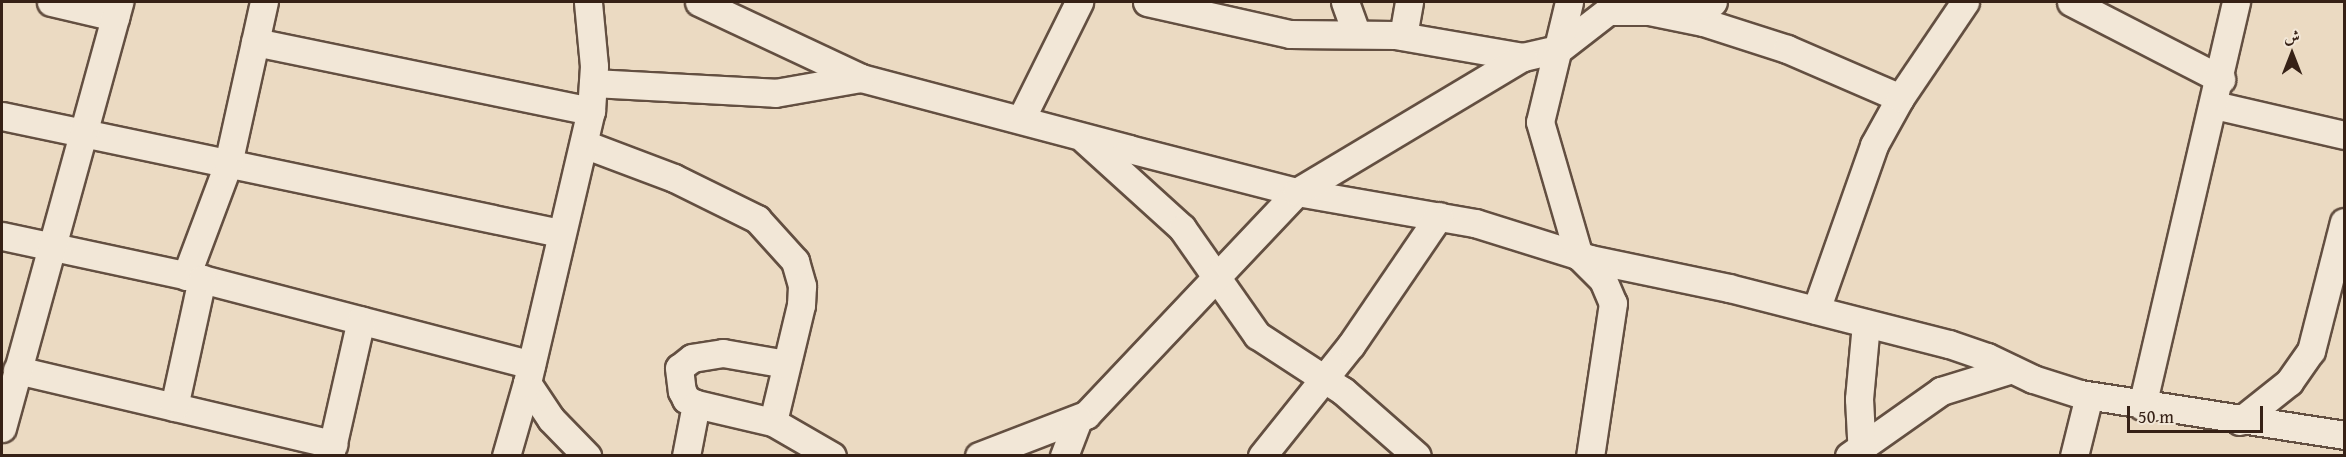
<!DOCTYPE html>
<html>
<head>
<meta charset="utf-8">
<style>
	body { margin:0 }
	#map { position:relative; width:2346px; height:457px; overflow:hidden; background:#ebdac2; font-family:"Gentium Book Plus",Amiri,serif }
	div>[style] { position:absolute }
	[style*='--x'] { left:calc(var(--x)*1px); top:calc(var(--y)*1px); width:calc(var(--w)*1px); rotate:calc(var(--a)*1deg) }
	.roads { filter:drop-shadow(2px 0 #634f41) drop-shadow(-2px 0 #634f41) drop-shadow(0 2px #634f41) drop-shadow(0 -2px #634f41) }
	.minor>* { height:27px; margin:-13.5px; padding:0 13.5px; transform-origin:13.5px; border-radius:13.5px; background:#f2e7d7 }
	span { translate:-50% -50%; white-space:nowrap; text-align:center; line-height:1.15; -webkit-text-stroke:4.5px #f2e7d7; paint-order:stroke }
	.frame { position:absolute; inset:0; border:3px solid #362116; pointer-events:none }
	.north { position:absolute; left:2262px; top:24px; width:60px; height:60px; -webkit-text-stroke:4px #f2e7d7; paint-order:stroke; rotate:0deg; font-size:16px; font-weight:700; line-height:24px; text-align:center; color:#362116 }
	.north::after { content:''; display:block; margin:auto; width:21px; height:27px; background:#362116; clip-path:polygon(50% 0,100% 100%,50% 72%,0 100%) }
	.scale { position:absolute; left:2127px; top:406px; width:136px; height:27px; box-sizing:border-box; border:3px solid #362116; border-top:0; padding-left:8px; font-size:18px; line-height:21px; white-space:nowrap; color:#362116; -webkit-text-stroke:4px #f2e7d7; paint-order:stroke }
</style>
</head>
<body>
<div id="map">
	<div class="roads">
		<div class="minor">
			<div style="--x:51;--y:2;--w:66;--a:13.2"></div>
			<div style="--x:699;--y:2;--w:179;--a:25.1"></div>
			<div style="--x:861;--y:78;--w:277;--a:14.8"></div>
			<div style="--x:1129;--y:149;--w:173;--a:14.4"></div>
			<div style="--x:1297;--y:192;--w:181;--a:9.9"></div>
			<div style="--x:1475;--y:223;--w:121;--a:17.4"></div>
			<div style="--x:1590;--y:259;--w:142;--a:11.8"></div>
			<div style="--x:1729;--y:288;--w:227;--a:14.3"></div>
			<div style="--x:1949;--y:344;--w:40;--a:18.9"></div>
			<div style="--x:1987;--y:357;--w:51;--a:25.6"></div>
			<div style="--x:2033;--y:379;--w:49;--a:17.7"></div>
			<div style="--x:2080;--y:394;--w:267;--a:8.8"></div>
			<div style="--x:1147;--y:2;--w:147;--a:12.6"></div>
			<div style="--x:1290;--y:34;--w:105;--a:0.5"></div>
			<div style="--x:1395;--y:35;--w:130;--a:9.8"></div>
			<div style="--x:1523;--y:57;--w:37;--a:-13"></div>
			<div style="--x:1559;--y:49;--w:62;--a:-37.8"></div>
			<div style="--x:1608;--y:11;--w:41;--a:0"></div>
			<div style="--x:1649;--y:11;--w:55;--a:11.5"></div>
			<div style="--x:1703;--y:22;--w:88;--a:17.8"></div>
			<div style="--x:1787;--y:49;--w:123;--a:23.4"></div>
			<div style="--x:1345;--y:2;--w:33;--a:70"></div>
			<div style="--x:1569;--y:2;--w:123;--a:103.6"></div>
			<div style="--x:1540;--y:122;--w:140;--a:73.8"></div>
			<div style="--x:1579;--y:256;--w:34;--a:45"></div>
			<div style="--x:1603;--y:280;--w:25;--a:67"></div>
			<div style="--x:1613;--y:303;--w:155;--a:98.5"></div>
			<div style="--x:2071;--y:2;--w:169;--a:27.2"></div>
			<div style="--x:1673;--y:12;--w:41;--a:-14"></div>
			<div style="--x:1403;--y:36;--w:35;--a:-80"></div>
			<div style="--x:255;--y:42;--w:343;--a:11.6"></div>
			<div style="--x:593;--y:83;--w:182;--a:3.1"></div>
			<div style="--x:775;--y:93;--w:87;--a:-9.9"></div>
			<div style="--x:2214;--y:105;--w:133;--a:13"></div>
			<div style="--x:2;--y:116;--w:570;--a:11.84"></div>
			<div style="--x:1021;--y:119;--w:131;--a:-63.6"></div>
			<div style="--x:1085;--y:140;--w:131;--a:42.2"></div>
			<div style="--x:1182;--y:228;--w:131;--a:55"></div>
			<div style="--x:1257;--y:335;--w:103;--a:33.1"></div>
			<div style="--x:1343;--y:391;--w:98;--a:41.3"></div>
			<div style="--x:584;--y:144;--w:96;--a:20.7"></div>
			<div style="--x:674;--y:178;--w:93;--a:26.3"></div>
			<div style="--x:757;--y:219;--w:57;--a:47.9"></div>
			<div style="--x:795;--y:261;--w:26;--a:74"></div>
			<div style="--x:802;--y:286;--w:19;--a:93"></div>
			<div style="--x:801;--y:305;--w:120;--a:103.5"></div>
			<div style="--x:2;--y:236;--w:205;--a:12.1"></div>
			<div style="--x:202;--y:279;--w:340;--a:14.6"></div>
			<div style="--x:186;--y:276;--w:120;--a:-69.4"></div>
			<div style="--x:228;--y:164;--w:166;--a:-77.5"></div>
			<div style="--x:1816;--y:310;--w:175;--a:-70.6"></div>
			<div style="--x:1874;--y:145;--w:54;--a:-61"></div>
			<div style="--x:1900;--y:98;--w:116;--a:-55.9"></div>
			<div style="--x:786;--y:364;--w:64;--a:-170.1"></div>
			<div style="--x:723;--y:353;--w:31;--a:171"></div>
			<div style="--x:692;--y:358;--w:16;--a:142"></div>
			<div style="--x:679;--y:368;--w:23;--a:83"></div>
			<div style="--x:682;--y:391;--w:9;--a:63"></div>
			<div style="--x:686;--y:399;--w:11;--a:27"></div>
			<div style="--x:696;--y:404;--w:79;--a:13.2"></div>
			<div style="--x:773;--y:422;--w:68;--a:30"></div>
			<div style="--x:17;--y:370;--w:325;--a:13.2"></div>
			<div style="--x:527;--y:383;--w:43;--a:56.3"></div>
			<div style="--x:551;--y:419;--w:52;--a:45.8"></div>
			<div style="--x:2142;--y:406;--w:415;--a:-76.9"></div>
			<div style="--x:174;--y:407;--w:131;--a:-77.7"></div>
			<div style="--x:2240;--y:421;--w:63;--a:-38.5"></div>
			<div style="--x:2289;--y:382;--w:38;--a:-55"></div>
			<div style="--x:2311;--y:351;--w:133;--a:-75.7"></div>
			<div style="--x:2;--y:428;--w:442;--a:-74.6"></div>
			<div style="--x:330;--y:456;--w:139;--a:-77.2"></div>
			<div style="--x:506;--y:456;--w:76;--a:-74"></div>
			<div style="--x:527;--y:383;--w:279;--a:-76.8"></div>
			<div style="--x:591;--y:111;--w:45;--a:-86.2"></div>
			<div style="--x:594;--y:66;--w:64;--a:-95.4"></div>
			<div style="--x:686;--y:456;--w:53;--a:-79.1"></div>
			<div style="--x:979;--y:456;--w:115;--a:-21"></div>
			<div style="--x:1086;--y:415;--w:307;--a:-46.6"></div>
			<div style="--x:1297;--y:192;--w:263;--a:-30.9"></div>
			<div style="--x:1064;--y:456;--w:39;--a:-69"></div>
			<div style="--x:1262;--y:456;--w:142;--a:-51.3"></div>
			<div style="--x:1351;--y:345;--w:156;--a:-55.7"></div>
			<div style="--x:1849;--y:456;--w:113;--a:-35.2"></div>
			<div style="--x:1941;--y:391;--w:74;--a:-17.2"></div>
			<div style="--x:1862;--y:456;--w:57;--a:-93"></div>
			<div style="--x:1859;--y:399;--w:76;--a:-84.7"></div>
			<div style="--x:2074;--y:456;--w:62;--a:-76"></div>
		</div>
	</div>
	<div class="frame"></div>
	<div class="north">ش</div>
	<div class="scale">50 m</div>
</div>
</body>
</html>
